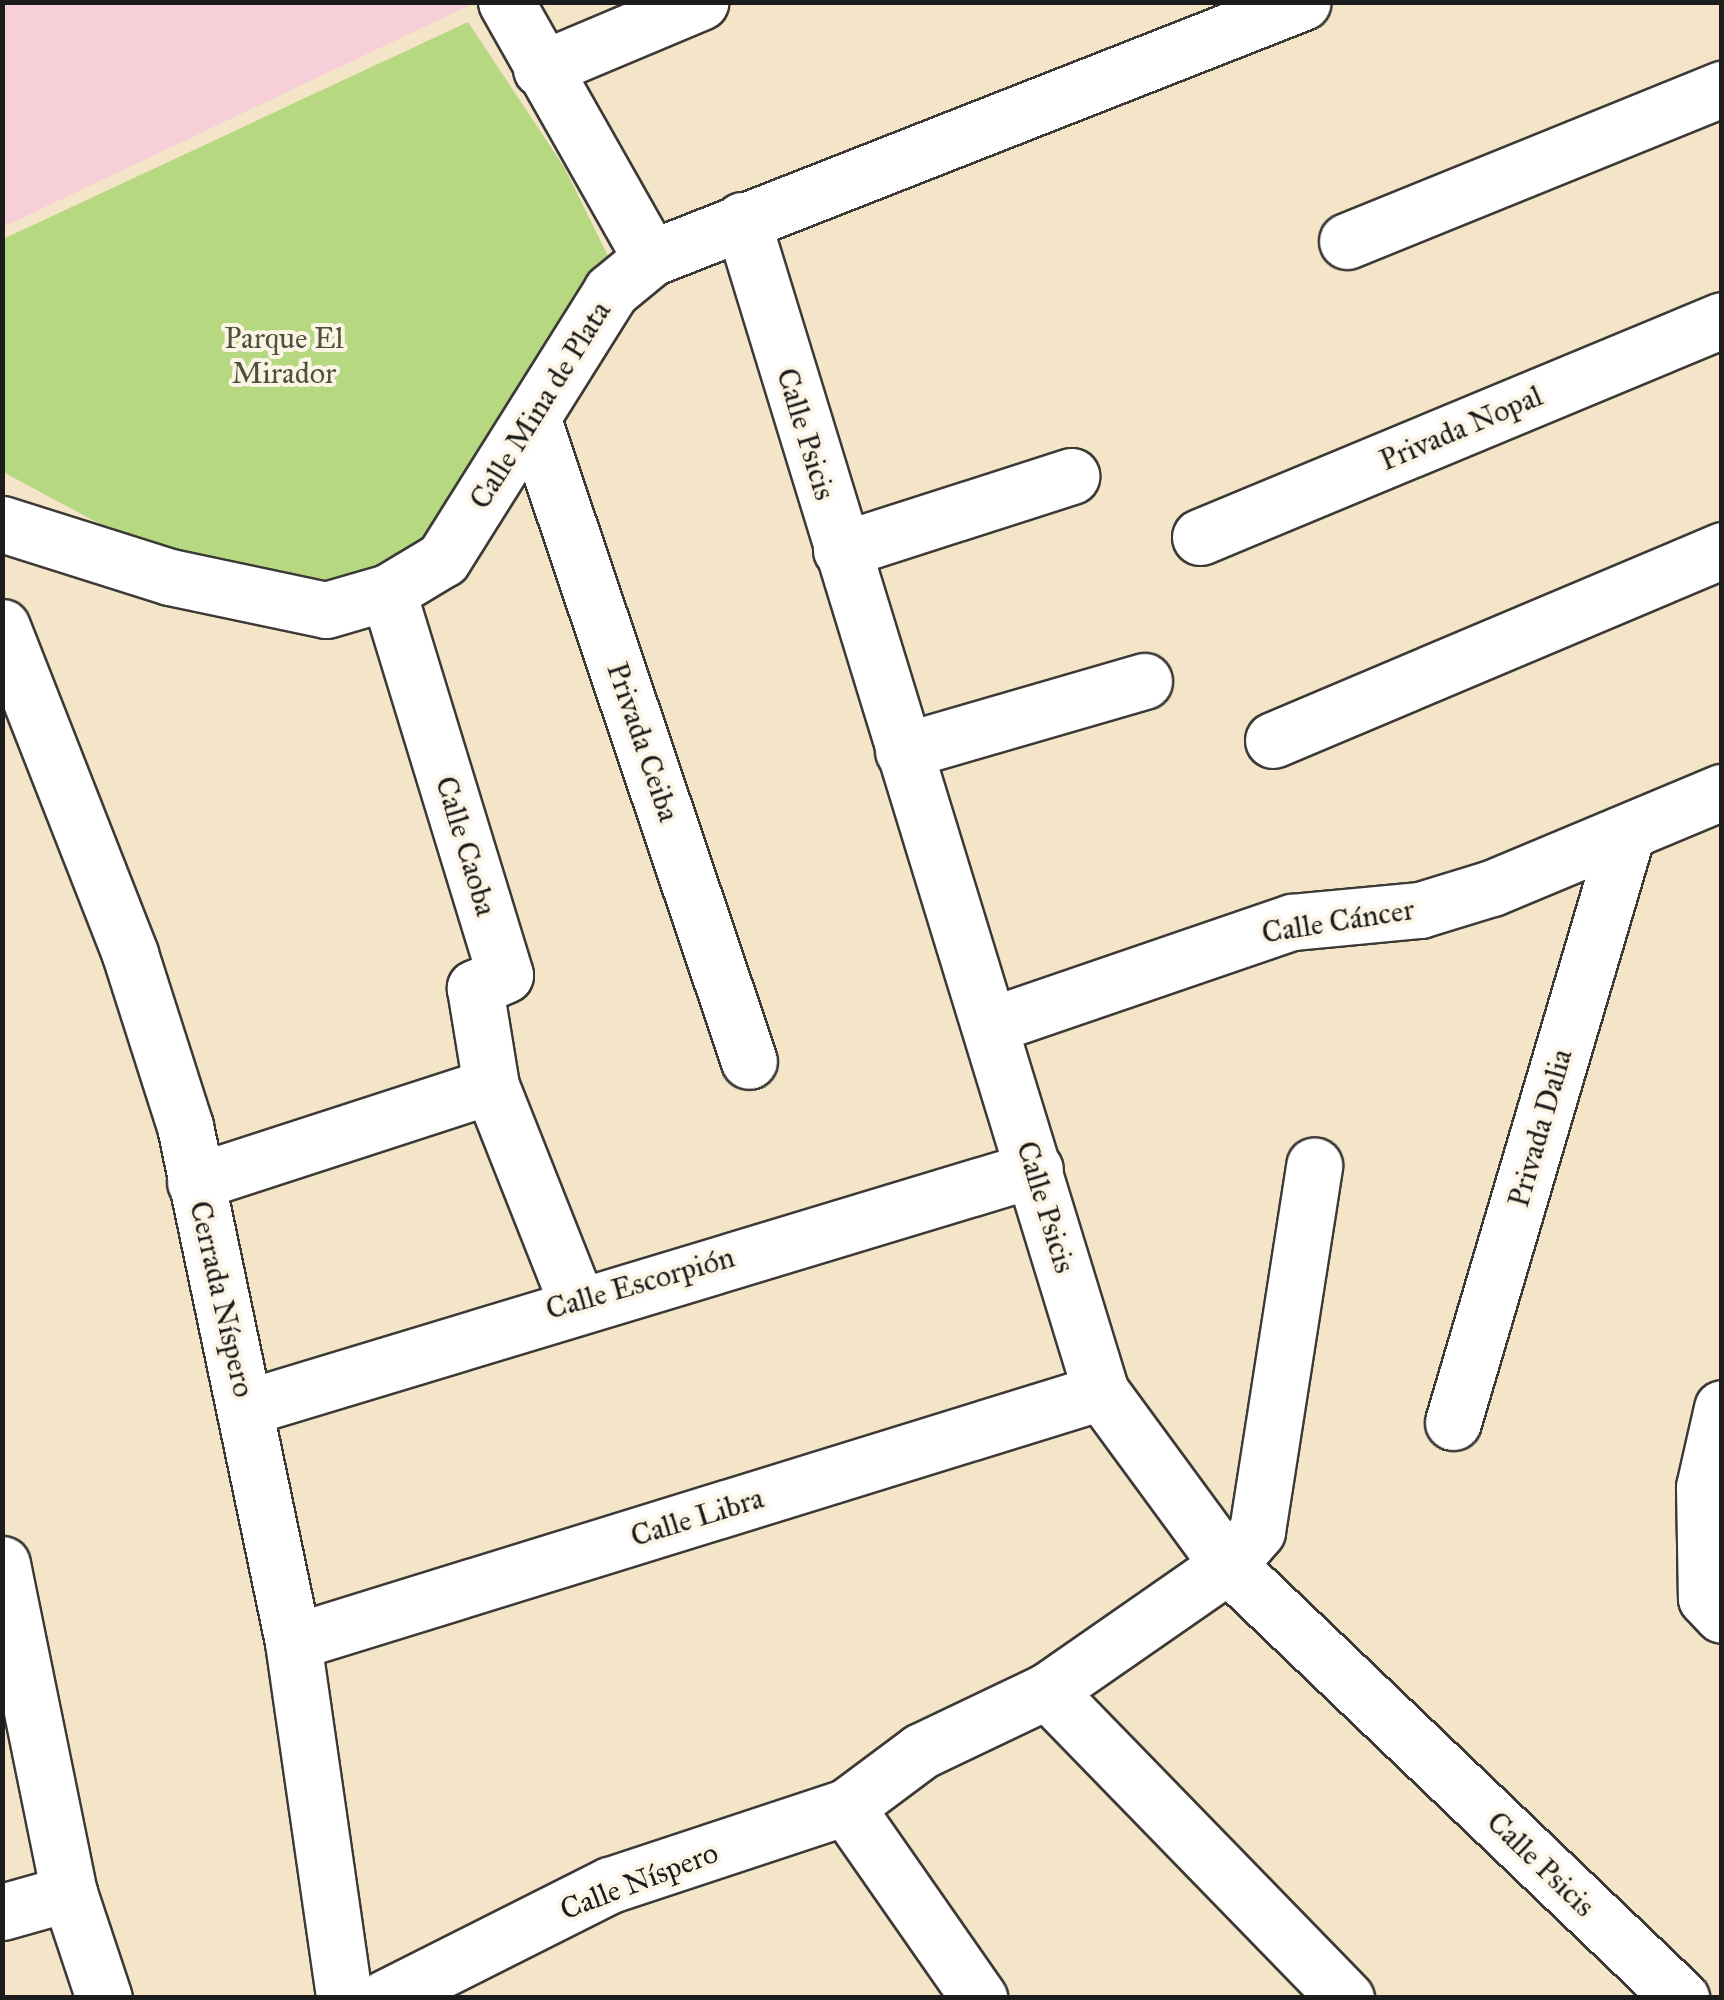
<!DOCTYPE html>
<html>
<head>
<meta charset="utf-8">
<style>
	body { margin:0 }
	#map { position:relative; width:1724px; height:2000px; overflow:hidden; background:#f4e4c8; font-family:"IM FELL Great Primer",serif }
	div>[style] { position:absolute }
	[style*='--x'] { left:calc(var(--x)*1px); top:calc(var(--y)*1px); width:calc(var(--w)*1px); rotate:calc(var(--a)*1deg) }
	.built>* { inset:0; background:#f6cfd9 }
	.green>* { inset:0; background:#b6d880 }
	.roads { filter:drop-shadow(2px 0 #3c3a36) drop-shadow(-2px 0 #3c3a36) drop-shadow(0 2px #3c3a36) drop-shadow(0 -2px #3c3a36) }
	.minor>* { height:55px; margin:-27.5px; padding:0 27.5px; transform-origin:27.5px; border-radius:27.5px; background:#fff }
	span { translate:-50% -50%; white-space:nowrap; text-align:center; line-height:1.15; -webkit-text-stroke:8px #fcf5e5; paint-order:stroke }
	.park-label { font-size:30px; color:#4a543a }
	.street-label { font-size:30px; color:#1c1c1c }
	.frame { position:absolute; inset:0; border:5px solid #1c1c1c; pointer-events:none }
</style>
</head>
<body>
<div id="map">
	<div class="built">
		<div style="clip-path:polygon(3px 2px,466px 2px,468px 6px,3px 227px)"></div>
	</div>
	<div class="green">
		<div style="clip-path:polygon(468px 22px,564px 167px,610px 260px,438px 545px,390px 578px,314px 587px,186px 570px,3px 472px,3px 239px)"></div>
	</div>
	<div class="roads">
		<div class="minor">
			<div style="--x:506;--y:2;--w:294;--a:60.5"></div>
			<div style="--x:541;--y:69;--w:173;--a:-22.8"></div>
			<div style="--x:742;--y:220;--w:1226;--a:72.97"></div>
			<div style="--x:1101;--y:1392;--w:215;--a:53.7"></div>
			<div style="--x:1228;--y:1565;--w:627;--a:43.71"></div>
			<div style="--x:1347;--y:241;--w:405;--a:-22.1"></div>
			<div style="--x:534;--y:423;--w:673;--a:71.38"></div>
			<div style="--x:2;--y:524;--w:176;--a:17.5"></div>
			<div style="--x:170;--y:577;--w:159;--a:11.9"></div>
			<div style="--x:326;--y:610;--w:65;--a:-16.2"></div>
			<div style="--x:388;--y:592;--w:64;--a:-31"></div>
			<div style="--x:443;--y:559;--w:316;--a:-57.9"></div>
			<div style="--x:611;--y:291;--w:52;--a:-39.5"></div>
			<div style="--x:651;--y:258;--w:700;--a:-21.44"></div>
			<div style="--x:1200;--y:537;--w:565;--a:-22.57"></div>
			<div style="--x:841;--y:550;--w:242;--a:-17.8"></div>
			<div style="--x:388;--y:592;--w:400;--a:73"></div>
			<div style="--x:505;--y:975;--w:33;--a:157"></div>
			<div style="--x:475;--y:988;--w:99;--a:80.7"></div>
			<div style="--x:491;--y:1086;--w:231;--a:68.4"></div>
			<div style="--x:2;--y:627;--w:351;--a:68.6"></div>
			<div style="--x:130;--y:954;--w:181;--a:72.3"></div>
			<div style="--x:185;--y:1126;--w:527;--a:78.18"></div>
			<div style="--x:293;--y:1642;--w:360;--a:81.8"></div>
			<div style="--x:1273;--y:740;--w:488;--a:-22.9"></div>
			<div style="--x:903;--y:751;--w:251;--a:-16.2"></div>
			<div style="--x:991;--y:1025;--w:318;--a:-18.9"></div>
			<div style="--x:1292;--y:922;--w:129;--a:-5.4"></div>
			<div style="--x:1420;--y:910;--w:75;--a:-17"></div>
			<div style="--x:1492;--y:888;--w:249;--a:-22.7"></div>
			<div style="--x:195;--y:1182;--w:311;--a:-18"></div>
			<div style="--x:248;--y:1407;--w:822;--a:-16.83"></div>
			<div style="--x:1722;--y:1408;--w:81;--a:102.8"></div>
			<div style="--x:1704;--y:1487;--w:111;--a:89"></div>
			<div style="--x:1706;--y:1598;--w:23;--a:47"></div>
			<div style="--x:1453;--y:1422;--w:614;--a:-73.54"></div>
			<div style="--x:2;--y:1564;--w:336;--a:78.5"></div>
			<div style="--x:69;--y:1893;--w:111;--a:71.6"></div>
			<div style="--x:293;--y:1642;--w:846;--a:-17.19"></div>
			<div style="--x:1047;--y:1691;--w:429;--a:45.8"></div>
			<div style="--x:846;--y:1807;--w:233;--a:55.1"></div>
			<div style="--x:2;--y:1912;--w:70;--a:-15.8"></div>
			<div style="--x:385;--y:1998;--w:252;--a:-26.7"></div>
			<div style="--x:610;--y:1885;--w:249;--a:-18.3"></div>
			<div style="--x:846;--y:1807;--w:94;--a:-36.7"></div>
			<div style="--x:921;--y:1751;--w:140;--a:-25.5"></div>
			<div style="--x:1047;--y:1691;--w:221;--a:-34.8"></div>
			<div style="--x:1228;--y:1565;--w:45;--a:-49.5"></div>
			<div style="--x:1257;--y:1531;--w:370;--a:-81.1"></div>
		</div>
	</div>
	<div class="park-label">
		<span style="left:284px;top:355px">Parque El<br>Mirador</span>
	</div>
	<div class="street-label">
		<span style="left:540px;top:405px;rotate:-58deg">Calle Mina de Plata</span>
		<span style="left:1461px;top:428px;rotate:-23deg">Privada Nopal</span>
		<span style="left:806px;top:434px;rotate:73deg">Calle Psicis</span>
		<span style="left:643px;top:742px;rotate:71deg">Privada Ceiba</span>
		<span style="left:466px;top:846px;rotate:73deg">Calle Caoba</span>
		<span style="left:1338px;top:921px;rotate:-9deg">Calle Cáncer</span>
		<span style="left:1540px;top:1128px;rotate:-74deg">Privada Dalia</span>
		<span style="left:1046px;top:1207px;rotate:73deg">Calle Psicis</span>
		<span style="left:640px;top:1283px;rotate:-16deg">Calle Escorpión</span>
		<span style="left:222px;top:1299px;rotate:77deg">Cerrada Níspero</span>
		<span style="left:697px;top:1517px;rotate:-17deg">Calle Libra</span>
		<span style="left:1541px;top:1864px;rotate:44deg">Calle Psicis</span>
		<span style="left:639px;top:1881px;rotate:-21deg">Calle Níspero</span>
	</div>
	<div class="frame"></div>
</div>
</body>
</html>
